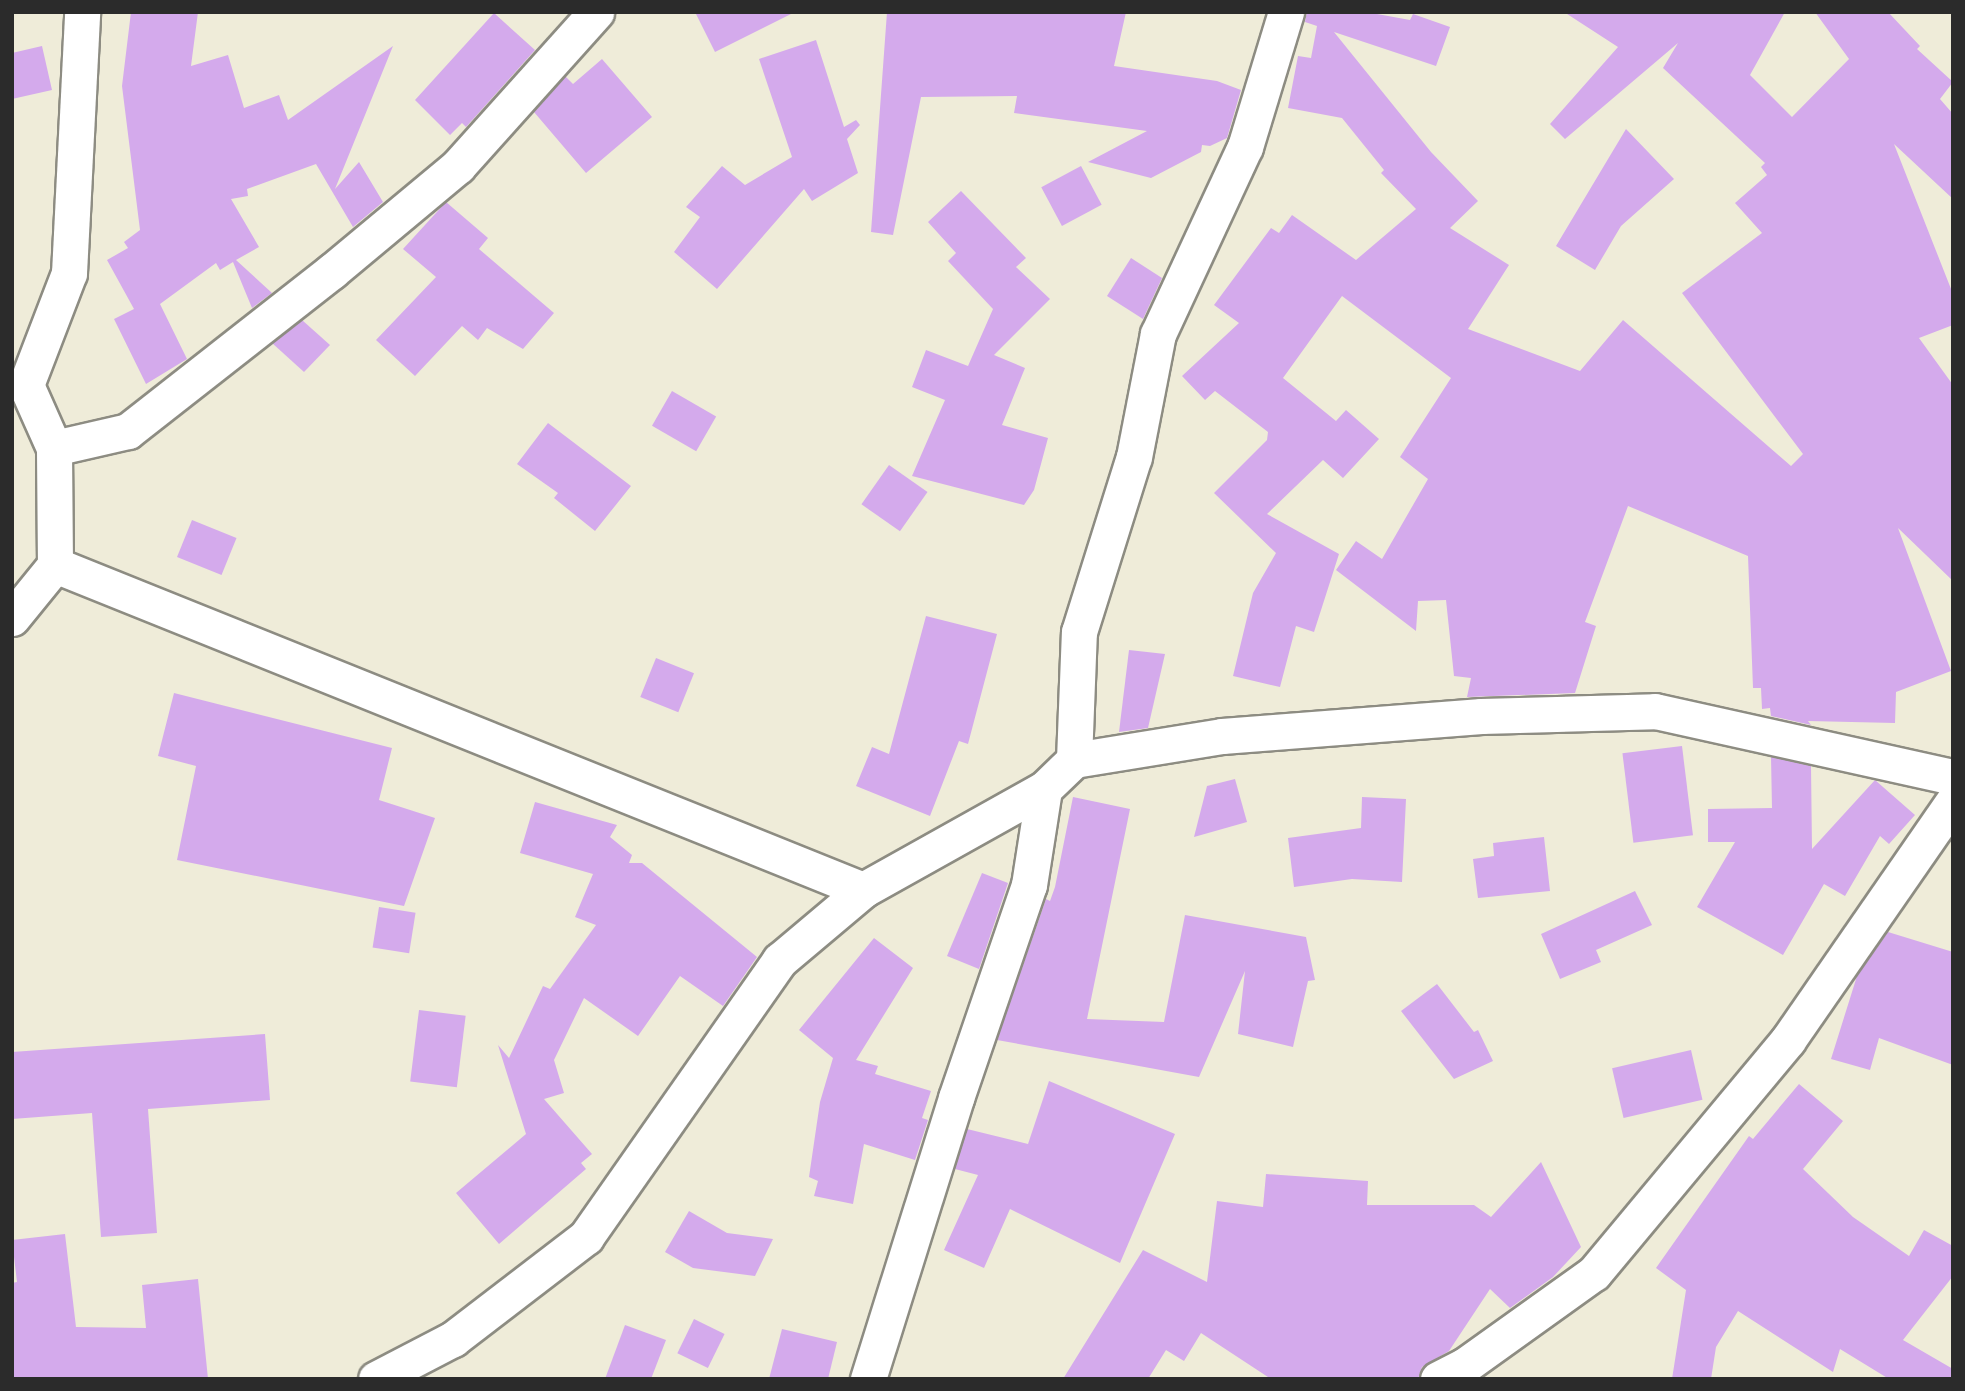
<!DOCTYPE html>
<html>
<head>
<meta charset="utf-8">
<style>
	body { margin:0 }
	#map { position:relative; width:1965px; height:1391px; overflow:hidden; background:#efecd9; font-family:Cardo,serif }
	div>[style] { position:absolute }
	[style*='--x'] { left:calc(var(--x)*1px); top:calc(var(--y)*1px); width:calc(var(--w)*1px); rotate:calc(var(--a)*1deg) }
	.building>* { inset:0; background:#d4aaec; transform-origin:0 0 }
	.roads { filter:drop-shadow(2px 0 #8d8c82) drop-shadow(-2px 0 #8d8c82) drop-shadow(0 2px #8d8c82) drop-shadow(0 -2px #8d8c82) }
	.minor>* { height:35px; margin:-17.5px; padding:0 17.5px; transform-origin:17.5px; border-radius:17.5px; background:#fff }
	span { translate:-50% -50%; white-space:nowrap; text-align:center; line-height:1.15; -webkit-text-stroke:5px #f6f6f2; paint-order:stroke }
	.frame { position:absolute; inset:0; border:14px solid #2b2b2b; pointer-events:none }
</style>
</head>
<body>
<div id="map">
	<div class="building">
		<div style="clip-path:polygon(131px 12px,198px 12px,191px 66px,228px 55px,244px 108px,279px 95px,288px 120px,393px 46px,335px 189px,359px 162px,383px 202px,353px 227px,316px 164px,247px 189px,248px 196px,231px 199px,259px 247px,236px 260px,272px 293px,252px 308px,233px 262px,220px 270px,216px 263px,160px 304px,187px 359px,146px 384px,114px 319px,134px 309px,107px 260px,128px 248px,124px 242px,140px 230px,122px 86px)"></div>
		<div style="clip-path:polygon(695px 12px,795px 12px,715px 52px)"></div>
		<div style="clip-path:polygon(887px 12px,1126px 12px,1114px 66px,1217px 81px,1241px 90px,1227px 138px,1210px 146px,1202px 145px,1201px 152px,1151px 178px,1088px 162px,1147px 131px,1014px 113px,1017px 96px,921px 97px,893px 235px,871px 232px)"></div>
		<div style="clip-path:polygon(1307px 12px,1366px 12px,1410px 20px,1413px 14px,1450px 27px,1436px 66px,1334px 32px,1431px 152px,1478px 201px,1450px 228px,1509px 265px,1468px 329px,1580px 371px,1623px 320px,1791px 466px,1803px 454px,1682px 293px,1762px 233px,1735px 203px,1767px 175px,1761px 167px,1765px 163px,1663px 68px,1678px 43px,1565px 139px,1550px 124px,1618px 47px,1564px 12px,1785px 12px,1750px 75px,1792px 117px,1849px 59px,1815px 12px,1888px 12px,1920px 46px,1917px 49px,1953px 82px,1940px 99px,1953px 114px,1953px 199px,1894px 144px,1953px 294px,1953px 325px,1919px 338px,1953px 385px,1953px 581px,1898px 528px,1951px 671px,1896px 692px,1895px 723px,1808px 721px,1811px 725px,1771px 716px,1770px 708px,1762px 709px,1761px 688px,1753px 688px,1748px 556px,1628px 506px,1585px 622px,1596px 626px,1575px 693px,1467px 697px,1471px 678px,1454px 676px,1446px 600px,1418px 601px,1416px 631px,1336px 570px,1356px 541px,1382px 559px,1428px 479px,1400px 457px,1451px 378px,1342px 296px,1283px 378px,1336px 421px,1346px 410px,1379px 439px,1343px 478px,1323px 460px,1267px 514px,1339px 554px,1314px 632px,1296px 626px,1280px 687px,1233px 676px,1253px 593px,1276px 553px,1214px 493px,1267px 440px,1268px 432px,1215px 391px,1205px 400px,1182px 376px,1239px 323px,1214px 305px,1271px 228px,1279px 233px,1292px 215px,1356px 260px,1416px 209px,1381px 173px,1384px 170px,1342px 118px,1288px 108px,1298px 56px,1311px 58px,1317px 26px,1305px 22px)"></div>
		<div style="clip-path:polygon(494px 13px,535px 50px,466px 127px,462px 123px,450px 135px,415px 100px)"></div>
		<div style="clip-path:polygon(816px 40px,844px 127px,856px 120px,860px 125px,847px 139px,858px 173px,812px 201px,804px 189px,717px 289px,674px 252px,700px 217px,686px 207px,722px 166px,745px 185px,792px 157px,759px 59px)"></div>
		<div style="clip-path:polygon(42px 46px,52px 90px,12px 99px,12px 53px)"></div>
		<div style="clip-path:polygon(602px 59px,652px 117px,586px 173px,534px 112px,565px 76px,573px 84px)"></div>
		<div style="clip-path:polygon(1626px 129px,1674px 179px,1621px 226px,1595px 270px,1556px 246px)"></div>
		<div style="left:1081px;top:166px;width:44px;height:45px;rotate:62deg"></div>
		<div style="clip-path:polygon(961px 191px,1026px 258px,1016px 267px,1050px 299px,994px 355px,1025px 368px,1002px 425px,1048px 438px,1034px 490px,1024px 505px,912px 476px,945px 400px,912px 387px,926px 350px,968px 366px,993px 309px,948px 261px,956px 253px,928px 222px)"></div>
		<div style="clip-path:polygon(446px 202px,488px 238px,479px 249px,554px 313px,523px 349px,487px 328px,478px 340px,462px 326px,415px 376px,376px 340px,436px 277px,403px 249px)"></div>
		<div style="clip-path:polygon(1131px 258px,1162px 278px,1143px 319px,1107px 296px)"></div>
		<div style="clip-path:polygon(302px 320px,330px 345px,304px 372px,272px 343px)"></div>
		<div style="left:672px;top:391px;width:51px;height:40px;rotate:30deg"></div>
		<div style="clip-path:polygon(548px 423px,631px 486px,595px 531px,554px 498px,558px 493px,517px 464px)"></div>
		<div style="left:889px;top:465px;width:47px;height:48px;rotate:35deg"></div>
		<div style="left:192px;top:520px;width:48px;height:40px;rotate:22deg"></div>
		<div style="clip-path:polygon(926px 616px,997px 634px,968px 744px,959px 741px,930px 816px,856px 786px,872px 747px,889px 754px)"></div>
		<div style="clip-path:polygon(1129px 650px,1165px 654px,1148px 728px,1119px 732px)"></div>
		<div style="left:656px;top:658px;width:41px;height:42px;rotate:22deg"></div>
		<div style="clip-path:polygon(174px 693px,392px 748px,379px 800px,435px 818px,404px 906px,177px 860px,196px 766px,158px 756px)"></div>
		<div style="left:1682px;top:746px;width:90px;height:60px;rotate:83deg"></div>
		<div style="clip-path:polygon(1771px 757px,1811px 766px,1812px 849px,1875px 780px,1915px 815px,1889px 844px,1880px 836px,1845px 896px,1824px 884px,1783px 955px,1697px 907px,1735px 842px,1708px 842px,1708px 809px,1772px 808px)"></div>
		<div style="clip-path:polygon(1235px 779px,1247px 822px,1194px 837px,1207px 786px)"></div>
		<div style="clip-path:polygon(1073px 797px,1130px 809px,1087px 1019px,1164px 1022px,1185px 915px,1306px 937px,1315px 980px,1308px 981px,1293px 1047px,1238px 1034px,1245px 971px,1199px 1077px,997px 1040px,1046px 899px,1050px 901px,1055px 887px)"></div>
		<div style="clip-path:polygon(1362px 797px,1406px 799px,1402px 882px,1352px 879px,1294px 887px,1288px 838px,1361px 828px)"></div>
		<div style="clip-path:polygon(535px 802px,617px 825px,610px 837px,632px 855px,629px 863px,642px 863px,757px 957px,723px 1006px,680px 976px,638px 1036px,584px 998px,554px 1060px,564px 1093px,544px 1099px,592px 1154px,581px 1163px,586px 1169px,499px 1244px,456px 1193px,526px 1134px,498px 1045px,509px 1058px,543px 986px,550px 989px,596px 925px,575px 917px,593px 874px,520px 853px)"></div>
		<div style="clip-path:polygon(1544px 837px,1550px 891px,1478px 898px,1473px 859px,1494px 856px,1493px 843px)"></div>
		<div style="clip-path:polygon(982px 873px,1008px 883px,979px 969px,947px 956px)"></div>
		<div style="clip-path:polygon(1635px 891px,1652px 925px,1596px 950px,1601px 962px,1560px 979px,1541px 934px)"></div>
		<div style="left:379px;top:907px;width:37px;height:41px;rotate:9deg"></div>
		<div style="clip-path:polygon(1888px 932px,1953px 952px,1953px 1065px,1879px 1038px,1870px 1070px,1831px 1059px,1857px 976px)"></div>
		<div style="clip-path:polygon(874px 938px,913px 968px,856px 1060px,878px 1066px,875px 1074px,931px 1091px,922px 1118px,928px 1120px,915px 1160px,864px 1144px,853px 1204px,814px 1196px,818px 1181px,809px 1177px,820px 1102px,833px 1058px,799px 1030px)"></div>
		<div style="clip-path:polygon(1437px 984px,1474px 1032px,1478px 1030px,1493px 1061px,1454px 1079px,1401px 1011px)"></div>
		<div style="left:419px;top:1010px;width:47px;height:72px;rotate:7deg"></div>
		<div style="clip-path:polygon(265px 1034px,270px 1100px,148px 1109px,157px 1233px,101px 1237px,92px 1113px,12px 1119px,12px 1052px)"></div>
		<div style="left:1691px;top:1050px;width:51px;height:81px;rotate:77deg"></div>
		<div style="clip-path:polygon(1049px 1081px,1175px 1134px,1120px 1263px,1010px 1209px,984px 1268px,944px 1250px,978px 1175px,955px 1169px,967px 1129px,1028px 1144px)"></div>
		<div style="clip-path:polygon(1799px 1084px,1843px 1121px,1803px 1169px,1853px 1217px,1909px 1256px,1924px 1230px,1953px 1246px,1953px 1276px,1903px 1340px,1953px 1369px,1953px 1379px,1889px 1379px,1840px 1349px,1833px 1372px,1738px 1311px,1716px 1347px,1711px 1379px,1672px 1379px,1686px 1290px,1656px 1268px,1749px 1136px,1753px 1139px)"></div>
		<div style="clip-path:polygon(1541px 1162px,1581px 1247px,1553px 1277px,1510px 1308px,1490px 1289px,1449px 1351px,1422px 1367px,1418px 1379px,1271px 1379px,1201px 1333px,1184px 1361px,1166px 1350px,1148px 1379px,1063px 1379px,1143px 1250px,1207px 1282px,1217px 1201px,1263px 1207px,1266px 1174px,1368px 1181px,1367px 1205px,1474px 1205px,1491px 1217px)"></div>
		<div style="clip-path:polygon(689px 1211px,727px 1233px,773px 1239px,755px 1276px,693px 1268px,665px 1252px)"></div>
		<div style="clip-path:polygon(65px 1234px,76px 1327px,146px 1328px,142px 1285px,198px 1279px,208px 1379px,12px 1379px,12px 1283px,17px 1282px,12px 1240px)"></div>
		<div style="left:694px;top:1319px;width:34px;height:38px;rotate:26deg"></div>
		<div style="clip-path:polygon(625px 1325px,666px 1340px,651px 1379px,605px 1379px)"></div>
		<div style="clip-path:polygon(782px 1329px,837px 1342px,828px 1379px,769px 1379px)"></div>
	</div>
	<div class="roads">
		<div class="minor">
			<div style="--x:54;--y:448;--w:69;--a:-114"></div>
			<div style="--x:26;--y:385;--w:120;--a:-69"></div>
			<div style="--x:69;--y:273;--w:261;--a:-87.1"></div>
			<div style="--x:55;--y:565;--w:871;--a:21.91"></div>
			<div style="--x:12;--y:618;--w:68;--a:-50.9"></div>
			<div style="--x:55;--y:565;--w:117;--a:-90.5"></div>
			<div style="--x:54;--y:448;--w:76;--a:-12.9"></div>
			<div style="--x:128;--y:431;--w:259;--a:-38.1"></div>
			<div style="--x:332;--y:271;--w:164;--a:-39.8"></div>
			<div style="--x:458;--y:166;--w:207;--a:-48.1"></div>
			<div style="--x:1074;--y:760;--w:128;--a:-87.8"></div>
			<div style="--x:1079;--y:632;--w:183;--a:-72.6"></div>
			<div style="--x:1134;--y:457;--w:125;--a:-79"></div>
			<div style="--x:1158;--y:334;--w:206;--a:-65.1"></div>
			<div style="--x:1245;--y:147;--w:141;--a:-73.1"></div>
			<div style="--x:376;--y:1379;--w:87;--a:-27.5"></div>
			<div style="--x:453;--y:1339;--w:168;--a:-37.5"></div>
			<div style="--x:586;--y:1237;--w:338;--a:-55"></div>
			<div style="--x:780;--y:960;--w:109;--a:-40.1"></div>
			<div style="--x:863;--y:890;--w:207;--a:-29.2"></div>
			<div style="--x:1044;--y:789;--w:42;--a:-44"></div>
			<div style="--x:1074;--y:760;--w:150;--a:-9.2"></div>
			<div style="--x:1222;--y:736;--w:260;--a:-4.4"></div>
			<div style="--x:1481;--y:716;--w:174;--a:-1.6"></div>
			<div style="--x:1655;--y:711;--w:305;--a:12.5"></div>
			<div style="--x:868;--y:1379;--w:294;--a:-72.6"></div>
			<div style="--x:956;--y:1098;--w:225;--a:-71.1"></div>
			<div style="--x:1029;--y:885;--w:97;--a:-81.1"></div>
			<div style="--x:1438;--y:1379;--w:29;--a:-27"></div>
			<div style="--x:1464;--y:1366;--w:160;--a:-35.6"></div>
			<div style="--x:1594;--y:1273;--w:303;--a:-50.2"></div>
			<div style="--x:1788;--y:1040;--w:290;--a:-55.3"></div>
		</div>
	</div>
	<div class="frame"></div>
</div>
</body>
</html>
